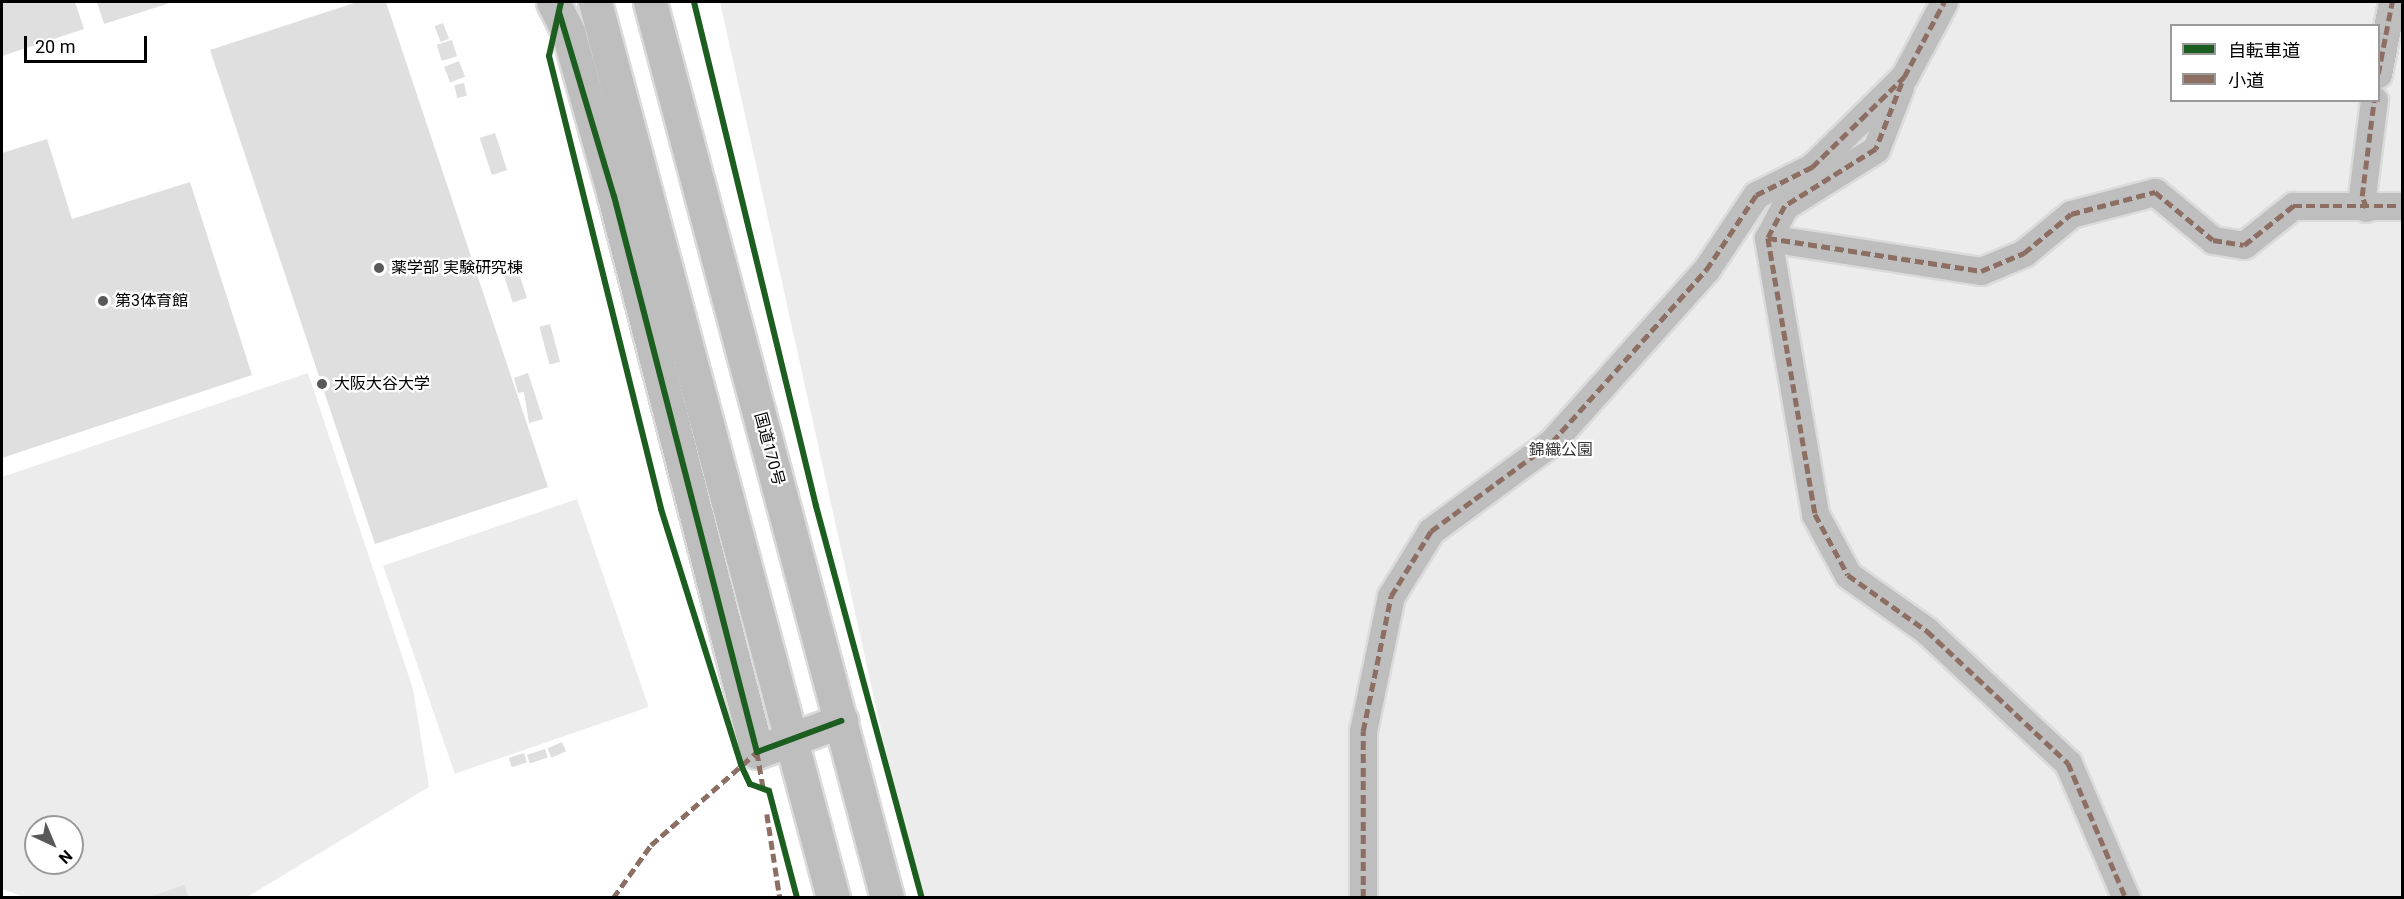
<!DOCTYPE html>
<html>
<head>
<meta charset="utf-8">
<style>
	body { margin:0 }
	#map { position:relative; width:2404px; height:899px; overflow:hidden; background:#fff; font-family:Roboto,"Noto Sans JP",sans-serif }
	div>[style] { position:absolute }
	[style*='--x'] { left:calc(var(--x)*1px); top:calc(var(--y)*1px); width:calc(var(--w)*1px); rotate:calc(var(--a)*1deg) }
	.green>* { inset:0; background:#ececec; transform-origin:0 0 }
	.building>* { inset:0; background:#dfdfdf; transform-origin:0 0 }
	.roads { filter:drop-shadow(2px 0 #dbdbdb) drop-shadow(-2px 0 #dbdbdb) drop-shadow(0 2px #dbdbdb) drop-shadow(0 -2px #dbdbdb) }
	.pedestrian>* { height:27px; margin:-13.5px; padding:0 13.5px; transform-origin:13.5px; border-radius:13.5px; background:#bebebe }
	.minor>* { height:33px; margin:-16.5px; padding:0 16.5px; transform-origin:16.5px; border-radius:16.5px; background:#bebebe }
	.trunk>* { height:33px; margin:-16.5px; padding:0 16.5px; transform-origin:16.5px; border-radius:16.5px; background:#bebebe }
	.quiet>* { height:4.5px; margin-top:-2.25px; transform-origin:0; background:repeating-linear-gradient(90deg,#8d6e63 0 9px,transparent 0 13.5px) }
	.cycleway>* { height:6px; margin:-3px; padding:0 3px; transform-origin:3px; border-radius:3px; background:#1b5e20 }
	.dots>* { width:16px; height:16px; translate:-50% -50%; box-sizing:border-box; border:3px solid #fff; border-radius:50% }
	span { translate:-50% -50%; white-space:nowrap; text-align:center; line-height:1.15; -webkit-text-stroke:4.5px #fff; paint-order:stroke }
	.poi-label { font-size:16px; color:#000 }
	.left { translate:0 -50%; text-align:left }
	.street-label { font-size:16px; color:#000 }
	.park-label { font-size:16px; color:#333 }
	.frame { position:absolute; inset:0; border:3px solid #000; pointer-events:none }
	.legend { position:absolute; left:2170px; top:24px; width:210px; height:78px; box-sizing:border-box; background:#fff; border:2px solid #999; margin:0; padding:8px 10px; list-style:none; font-size:18px; color:#000 }
	.legend li { display:flex; align-items:center; gap:12px; height:30px }
	.legend b { width:30px; border:2px solid #999 }
	.north { position:absolute; left:24px; top:815px; width:60px; height:60px; box-sizing:border-box; background:#fff; border:2px solid #999; border-radius:50%; rotate:136deg; font-size:16px; font-weight:700; line-height:24px; text-align:center; color:#000 }
	.north::after { content:''; display:block; margin:auto; width:21px; height:27px; background:#595959; clip-path:polygon(50% 0,100% 100%,50% 72%,0 100%) }
	.scale { position:absolute; left:24px; top:36px; width:123px; height:27px; box-sizing:border-box; border:3px solid #000; border-top:0; padding-left:8px; font-size:18px; line-height:21px; white-space:nowrap; color:#000; -webkit-text-stroke:4px #fff; paint-order:stroke }
</style>
</head>
<body>
<div id="map">
	<div class="green">
		<div style="clip-path:polygon(evenodd,720px 2px,2402px 2px,2402px 897px,918px 897px,720px 2px,2172px 26px,2378px 26px,2378px 100px,2172px 100px,2172px 26px)"></div>
		<div style="clip-path:polygon(evenodd,308px 373px,413px 689px,429px 787px,247px 897px,27px 898px,2px 889px,2px 477px,308px 373px,36px 827px,72px 827px,72px 863px,36px 863px,36px 827px)"></div>
		<div style="left:577px;top:499px;width:220px;height:205px;rotate:71deg"></div>
	</div>
	<div class="building">
		<div style="clip-path:polygon(2px 2px,75px 2px,84px 29px,2px 56px)"></div>
		<div style="clip-path:polygon(97px 2px,173px 2px,104px 24px)"></div>
		<div style="clip-path:polygon(357px 2px,386px 2px,548px 487px,375px 544px,210px 50px)"></div>
		<div style="left:443px;top:23px;width:17px;height:9px;rotate:69deg"></div>
		<div style="left:452px;top:40px;width:17px;height:16px;rotate:73deg"></div>
		<div style="left:459px;top:61px;width:17px;height:16px;rotate:69deg"></div>
		<div style="left:464px;top:83px;width:13px;height:10px;rotate:77deg"></div>
		<div style="left:495px;top:133px;width:39px;height:16px;rotate:72deg"></div>
		<div style="clip-path:polygon(47px 139px,72px 219px,190px 182px,252px 375px,2px 458px,2px 153px)"></div>
		<div style="left:514px;top:258px;width:42px;height:15px;rotate:72deg"></div>
		<div style="left:550px;top:324px;width:39px;height:11px;rotate:75deg"></div>
		<div style="clip-path:polygon(528px 373px,543px 419px,529px 423px,524px 392px,518px 393px,514px 378px)"></div>
		<div style="left:562px;top:742px;width:10px;height:16px;rotate:66deg"></div>
		<div style="left:545px;top:749px;width:9px;height:19px;rotate:72deg"></div>
		<div style="left:524px;top:753px;width:10px;height:16px;rotate:73deg"></div>
		<div style="clip-path:polygon(184px 885px,189px 898px,149px 898px,149px 897px)"></div>
	</div>
	<div class="roads">
		<div class="pedestrian">
			<div style="--x:2378;--y:74;--w:73;--a:-79"></div>
			<div style="--x:1900;--y:87;--w:66;--a:111.2"></div>
			<div style="--x:1876;--y:149;--w:107;--a:147.9"></div>
			<div style="--x:1785;--y:206;--w:36;--a:118"></div>
			<div style="--x:1768;--y:238;--w:216;--a:8.8"></div>
			<div style="--x:1981;--y:271;--w:47;--a:-22.7"></div>
			<div style="--x:2024;--y:253;--w:61;--a:-39.7"></div>
			<div style="--x:2071;--y:214;--w:87;--a:-14.7"></div>
			<div style="--x:2155;--y:192;--w:75;--a:39.6"></div>
			<div style="--x:2213;--y:240;--w:31;--a:9"></div>
			<div style="--x:2244;--y:245;--w:63;--a:-38.5"></div>
			<div style="--x:2293;--y:206;--w:109;--a:0"></div>
			<div style="--x:2366;--y:208;--w:13;--a:-108"></div>
			<div style="--x:2362;--y:196;--w:97;--a:-82.9"></div>
			<div style="--x:1768;--y:238;--w:280;--a:80.3"></div>
			<div style="--x:1815;--y:514;--w:69;--a:61.6"></div>
			<div style="--x:1848;--y:575;--w:97;--a:35.3"></div>
			<div style="--x:1927;--y:631;--w:193;--a:43.1"></div>
			<div style="--x:2068;--y:763;--w:147;--a:66.8"></div>
			<div style="--x:1363;--y:898;--w:167;--a:-90"></div>
			<div style="--x:1363;--y:731;--w:138;--a:-78.3"></div>
			<div style="--x:1391;--y:596;--w:76;--a:-58.4"></div>
			<div style="--x:1431;--y:531;--w:150;--a:-36.3"></div>
			<div style="--x:1552;--y:442;--w:231;--a:-48.2"></div>
			<div style="--x:1706;--y:270;--w:90;--a:-56.3"></div>
			<div style="--x:1756;--y:195;--w:63;--a:-26.6"></div>
			<div style="--x:1812;--y:167;--w:129;--a:-44.4"></div>
			<div style="--x:1904;--y:77;--w:85;--a:-61.9"></div>
		</div>
		<div class="minor">
			<div style="--x:553;--y:2;--w:34;--a:63"></div>
			<div style="--x:568;--y:32;--w:170;--a:74.3"></div>
			<div style="--x:614;--y:196;--w:574;--a:75.58"></div>
			<div style="--x:757;--y:752;--w:90;--a:-20.3"></div>
		</div>
		<div class="trunk">
			<div style="--x:595;--y:2;--w:927;--a:75.12"></div>
			<div style="--x:650;--y:2;--w:927;--a:75.18"></div>
		</div>
	</div>
	<div class="quiet">
		<div style="--x:2378;--y:74;--w:73;--a:-79"></div>
		<div style="--x:1902;--y:83;--w:71;--a:111.5"></div>
		<div style="--x:1876;--y:149;--w:107;--a:147.9"></div>
		<div style="--x:1785;--y:206;--w:36;--a:118"></div>
		<div style="--x:1768;--y:238;--w:216;--a:8.8"></div>
		<div style="--x:1981;--y:271;--w:47;--a:-22.7"></div>
		<div style="--x:2024;--y:253;--w:61;--a:-39.7"></div>
		<div style="--x:2071;--y:214;--w:87;--a:-14.7"></div>
		<div style="--x:2155;--y:192;--w:75;--a:39.6"></div>
		<div style="--x:2213;--y:240;--w:31;--a:9"></div>
		<div style="--x:2244;--y:245;--w:63;--a:-38.5"></div>
		<div style="--x:2293;--y:206;--w:109;--a:0"></div>
		<div style="--x:2366;--y:208;--w:13;--a:-108"></div>
		<div style="--x:2362;--y:196;--w:97;--a:-82.9"></div>
		<div style="--x:1768;--y:238;--w:280;--a:80.3"></div>
		<div style="--x:1815;--y:514;--w:69;--a:61.6"></div>
		<div style="--x:1848;--y:575;--w:97;--a:35.3"></div>
		<div style="--x:1927;--y:631;--w:193;--a:43.1"></div>
		<div style="--x:2068;--y:763;--w:147;--a:66.8"></div>
		<div style="--x:767;--y:814;--w:85;--a:81.2"></div>
		<div style="--x:613;--y:898;--w:65;--a:-54.4"></div>
		<div style="--x:651;--y:845;--w:141;--a:-41.3"></div>
		<div style="--x:757;--y:752;--w:40;--a:80"></div>
		<div style="--x:1363;--y:898;--w:167;--a:-90"></div>
		<div style="--x:1363;--y:731;--w:138;--a:-78.3"></div>
		<div style="--x:1391;--y:596;--w:76;--a:-58.4"></div>
		<div style="--x:1431;--y:531;--w:150;--a:-36.3"></div>
		<div style="--x:1552;--y:442;--w:231;--a:-48.2"></div>
		<div style="--x:1706;--y:270;--w:90;--a:-56.3"></div>
		<div style="--x:1756;--y:195;--w:63;--a:-26.6"></div>
		<div style="--x:1812;--y:167;--w:129;--a:-44.4"></div>
		<div style="--x:1904;--y:77;--w:85;--a:-61.9"></div>
	</div>
	<div class="cycleway">
		<div style="--x:561;--y:2;--w:55;--a:102.5"></div>
		<div style="--x:549;--y:56;--w:467;--a:76.1"></div>
		<div style="--x:661;--y:509;--w:268;--a:72.6"></div>
		<div style="--x:741;--y:765;--w:21;--a:65"></div>
		<div style="--x:750;--y:784;--w:20;--a:20"></div>
		<div style="--x:769;--y:791;--w:111;--a:75.3"></div>
		<div style="--x:694;--y:2;--w:519;--a:76.39"></div>
		<div style="--x:816;--y:506;--w:406;--a:74.9"></div>
		<div style="--x:559;--y:12;--w:192;--a:73.4"></div>
		<div style="--x:614;--y:196;--w:574;--a:75.58"></div>
		<div style="--x:757;--y:752;--w:90;--a:-20.3"></div>
	</div>
	<div class="dots">
		<div style="left:379px;top:268px;background:#595959"></div>
		<div style="left:103px;top:301px;background:#595959"></div>
		<div style="left:322px;top:384px;background:#595959"></div>
	</div>
	<div class="poi-label">
		<span class="left" style="left:391px;top:268px">薬学部 実験研究棟</span>
		<span class="left" style="left:115px;top:301px">第3体育館</span>
		<span class="left" style="left:334px;top:384px">大阪大谷大学</span>
	</div>
	<div class="street-label">
		<span style="left:769px;top:449px;rotate:75deg">国道170号</span>
	</div>
	<div class="park-label">
		<span style="left:1561px;top:450px">錦織公園</span>
	</div>
	<div class="frame"></div>
	<ul class="legend">
	<li><b style="height:8px;background:#1b5e20"></b>自転車道</li>
	<li><b style="height:8px;background:#8d6e63"></b>小道</li>
	</ul>
	<div class="north">N</div>
	<div class="scale">20 m</div>
</div>
</body>
</html>
